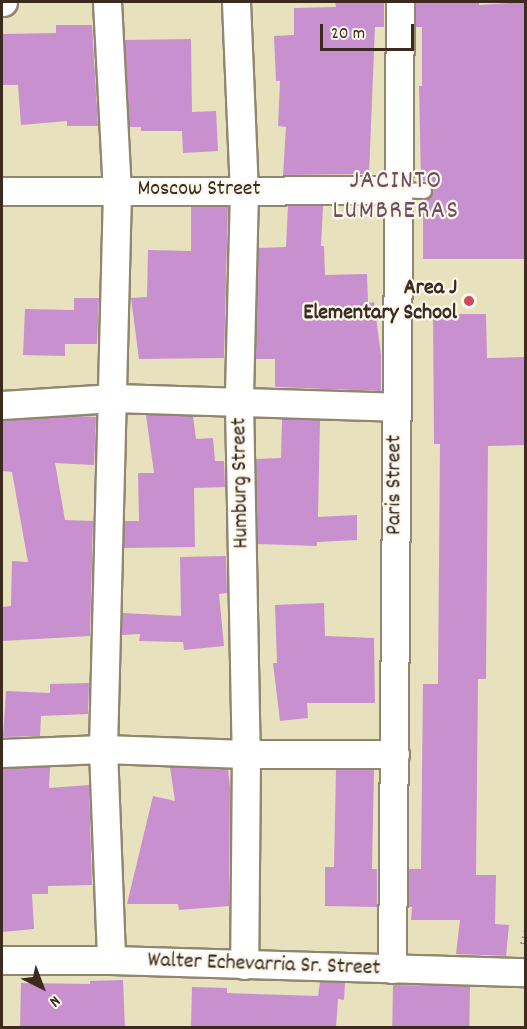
<!DOCTYPE html>
<html>
<head>
<meta charset="utf-8">
<style>
	body { margin:0 }
	#map { position:relative; width:527px; height:1029px; overflow:hidden; background:#e7e1be; font-family:Dekko,sans-serif }
	div>[style] { position:absolute }
	[style*='--x'] { left:calc(var(--x)*1px); top:calc(var(--y)*1px); width:calc(var(--w)*1px); rotate:calc(var(--a)*1deg) }
	.building>* { inset:0; background:#c890cf; transform-origin:0 0 }
	.path>* { height:4px; margin-top:-2px; transform-origin:0; background:repeating-linear-gradient(90deg,#91866e 0 1.5px,transparent 0 6px) }
	.roads { filter:drop-shadow(2px 0 #91866e) drop-shadow(-2px 0 #91866e) drop-shadow(0 2px #91866e) drop-shadow(0 -2px #91866e) }
	.lane>* { height:14px; margin:-7px; padding:0 7px; transform-origin:7px; border-radius:7px; background:#fff }
	.street>* { height:27px; margin:-13.5px; padding:0 13.5px; transform-origin:13.5px; border-radius:13.5px; background:#fff }
	.dots>* { width:16px; height:16px; translate:-50% -50%; box-sizing:border-box; border:3px solid #fbf7ec; border-radius:50% }
	span { translate:-50% -50%; white-space:nowrap; text-align:center; line-height:1.15; -webkit-text-stroke:4.5px #fbf7ec; paint-order:stroke }
	.street-label { font-size:22px; color:#3b2a1e }
	.poi-label { font-size:22px; color:#3b2a1e; font-weight:700 }
	.right { translate:-100% -50%; text-align:right }
	.quarter-label { font-size:26px; color:#6c4e5c; letter-spacing:1.5px }
	.frame { position:absolute; inset:0; border:3px solid #3b2a1e; pointer-events:none }
	.north { position:absolute; left:12px; top:957px; width:60px; height:60px; -webkit-text-stroke:4px #fbf7ec; paint-order:stroke; rotate:138deg; font-size:16px; font-weight:700; line-height:24px; text-align:center; color:#3b2a1e }
	.north::after { content:''; display:block; margin:auto; width:21px; height:27px; background:#3b2a1e; clip-path:polygon(50% 0,100% 100%,50% 72%,0 100%) }
	.scale { position:absolute; left:320px; top:24px; width:94px; height:27px; box-sizing:border-box; border:3px solid #3b2a1e; border-top:0; padding-left:8px; font-size:18px; line-height:21px; white-space:nowrap; color:#3b2a1e; -webkit-text-stroke:4px #fbf7ec; paint-order:stroke }
</style>
</head>
<body>
<div id="map">
	<div class="building">
		<div style="clip-path:polygon(335px 2px,384px 2px,384px 27px,375px 27px,369px 174px,283px 175px,286px 127px,278px 126px,280px 81px,276px 81px,274px 36px,294px 35px,294px 8px,336px 7px)"></div>
		<div style="clip-path:polygon(416px 2px,479px 2px,479px 5px,525px 2px,525px 259px,423px 259px,423px 200px,431px 196px,433px 191px,429px 184px,421px 179px,419px 86px,422px 86px,422px 27px,416px 27px)"></div>
		<div style="clip-path:polygon(56px 25px,92px 25px,98px 126px,67px 126px,67px 121px,21px 125px,18px 85px,2px 85px,2px 34px,56px 33px)"></div>
		<div style="clip-path:polygon(191px 39px,192px 112px,216px 111px,218px 151px,183px 153px,182px 131px,141px 131px,141px 127px,129px 127px,125px 40px)"></div>
		<div style="clip-path:polygon(191px 206px,228px 206px,224px 358px,139px 359px,131px 298px,147px 297px,148px 250px,191px 251px)"></div>
		<div style="clip-path:polygon(288px 206px,323px 206px,321px 246px,324px 246px,325px 275px,367px 274px,368px 303px,374px 302px,381px 355px,381px 391px,275px 387px,275px 359px,256px 359px,258px 248px,286px 247px)"></div>
		<div style="clip-path:polygon(74px 298px,99px 298px,97px 344px,65px 344px,65px 356px,23px 355px,25px 309px,74px 310px)"></div>
		<div style="clip-path:polygon(433px 314px,486px 314px,487px 358px,525px 357px,525px 445px,488px 446px,486px 679px,478px 679px,476px 875px,496px 875px,495px 924px,509px 925px,506px 956px,456px 954px,460px 920px,411px 920px,412px 907px,408px 907px,409px 869px,421px 869px,423px 684px,438px 684px,440px 444px,434px 444px)"></div>
		<div style="clip-path:polygon(146px 415px,193px 416px,196px 439px,213px 438px,215px 461px,224px 461px,225px 487px,194px 488px,195px 547px,124px 548px,124px 521px,139px 521px,138px 473px,154px 473px)"></div>
		<div style="clip-path:polygon(79px 416px,96px 417px,94px 465px,55px 463px,65px 520px,93px 521px,90px 636px,2px 641px,2px 607px,11px 606px,12px 561px,28px 562px,12px 472px,2px 471px,2px 420px)"></div>
		<div style="clip-path:polygon(282px 419px,320px 420px,318px 517px,357px 515px,357px 540px,317px 542px,317px 546px,258px 544px,256px 459px,281px 458px)"></div>
		<div style="clip-path:polygon(226px 556px,227px 593px,219px 594px,224px 646px,184px 650px,183px 642px,139px 641px,140px 634px,122px 635px,122px 613px,181px 616px,180px 557px)"></div>
		<div style="clip-path:polygon(324px 603px,325px 636px,374px 638px,375px 703px,307px 703px,308px 718px,280px 721px,273px 663px,277px 663px,275px 605px)"></div>
		<div style="clip-path:polygon(89px 683px,88px 714px,41px 716px,40px 736px,3px 737px,6px 691px,50px 693px,50px 684px)"></div>
		<div style="clip-path:polygon(50px 767px,49px 788px,89px 785px,92px 885px,48px 886px,48px 894px,32px 894px,34px 929px,2px 932px,2px 769px)"></div>
		<div style="clip-path:polygon(170px 767px,228px 769px,230px 787px,229px 906px,179px 910px,178px 904px,127px 904px,153px 796px,175px 801px)"></div>
		<div style="clip-path:polygon(336px 770px,374px 770px,372px 869px,377px 869px,377px 907px,325px 906px,325px 867px,334px 867px)"></div>
		<div style="clip-path:polygon(123px 980px,125px 1028px,20px 1028px,21px 983px,90px 984px,90px 981px)"></div>
		<div style="clip-path:polygon(320px 982px,345px 983px,344px 1000px,338px 999px,336px 1028px,191px 1028px,192px 987px,227px 988px,227px 993px,318px 996px)"></div>
		<div style="left:393px;top:985px;width:77px;height:43px;rotate:1deg"></div>
	</div>
	<div class="path">
		<div style="--x:522;--y:944;--w:15;--a:-74"></div>
	</div>
	<div class="roads">
		<div class="lane">
			<div style="--x:396;--y:190;--w:28;--a:2"></div>
		</div>
		<div class="street">
			<div style="--x:2;--y:2;--w:1;--a:0"></div>
			<div style="--x:107;--y:2;--w:189;--a:87"></div>
			<div style="--x:117;--y:191;--w:558;--a:91.44"></div>
			<div style="--x:103;--y:749;--w:211;--a:87.8"></div>
			<div style="--x:236;--y:2;--w:188;--a:87.6"></div>
			<div style="--x:244;--y:190;--w:212;--a:91.4"></div>
			<div style="--x:239;--y:402;--w:352;--a:88.9"></div>
			<div style="--x:246;--y:754;--w:211;--a:90.5"></div>
			<div style="--x:2;--y:191;--w:394;--a:-0.1"></div>
			<div style="--x:2;--y:405;--w:112;--a:-3.6"></div>
			<div style="--x:114;--y:398;--w:281;--a:1.8"></div>
			<div style="--x:2;--y:753;--w:101;--a:-2.3"></div>
			<div style="--x:103;--y:749;--w:143;--a:2"></div>
			<div style="--x:246;--y:754;--w:149;--a:0"></div>
			<div style="--x:2;--y:960;--w:109;--a:0"></div>
			<div style="--x:111;--y:960;--w:415;--a:1.7"></div>
			<div style="--x:392;--y:969;--w:967;--a:-89.53"></div>
		</div>
	</div>
	<div class="dots">
		<div style="left:469px;top:301px;background:#d1495b"></div>
	</div>
	<div class="street-label">
		<span style="left:199px;top:190px">Moscow Street</span>
		<span style="left:241px;top:483px;rotate:-91deg">Humburg Street</span>
		<span style="left:395px;top:485px;rotate:-90deg">Paris Street</span>
		<span style="left:264px;top:965px;rotate:2deg">Walter Echevarria Sr. Street</span>
	</div>
	<div class="poi-label">
		<span class="right" style="left:457px;top:301px">Area J<br>Elementary School</span>
	</div>
	<div class="quarter-label">
		<span style="left:396px;top:197px">JACINTO<br>LUMBRERAS</span>
	</div>
	<div class="frame"></div>
	<div class="north">N</div>
	<div class="scale">20 m</div>
</div>
</body>
</html>
